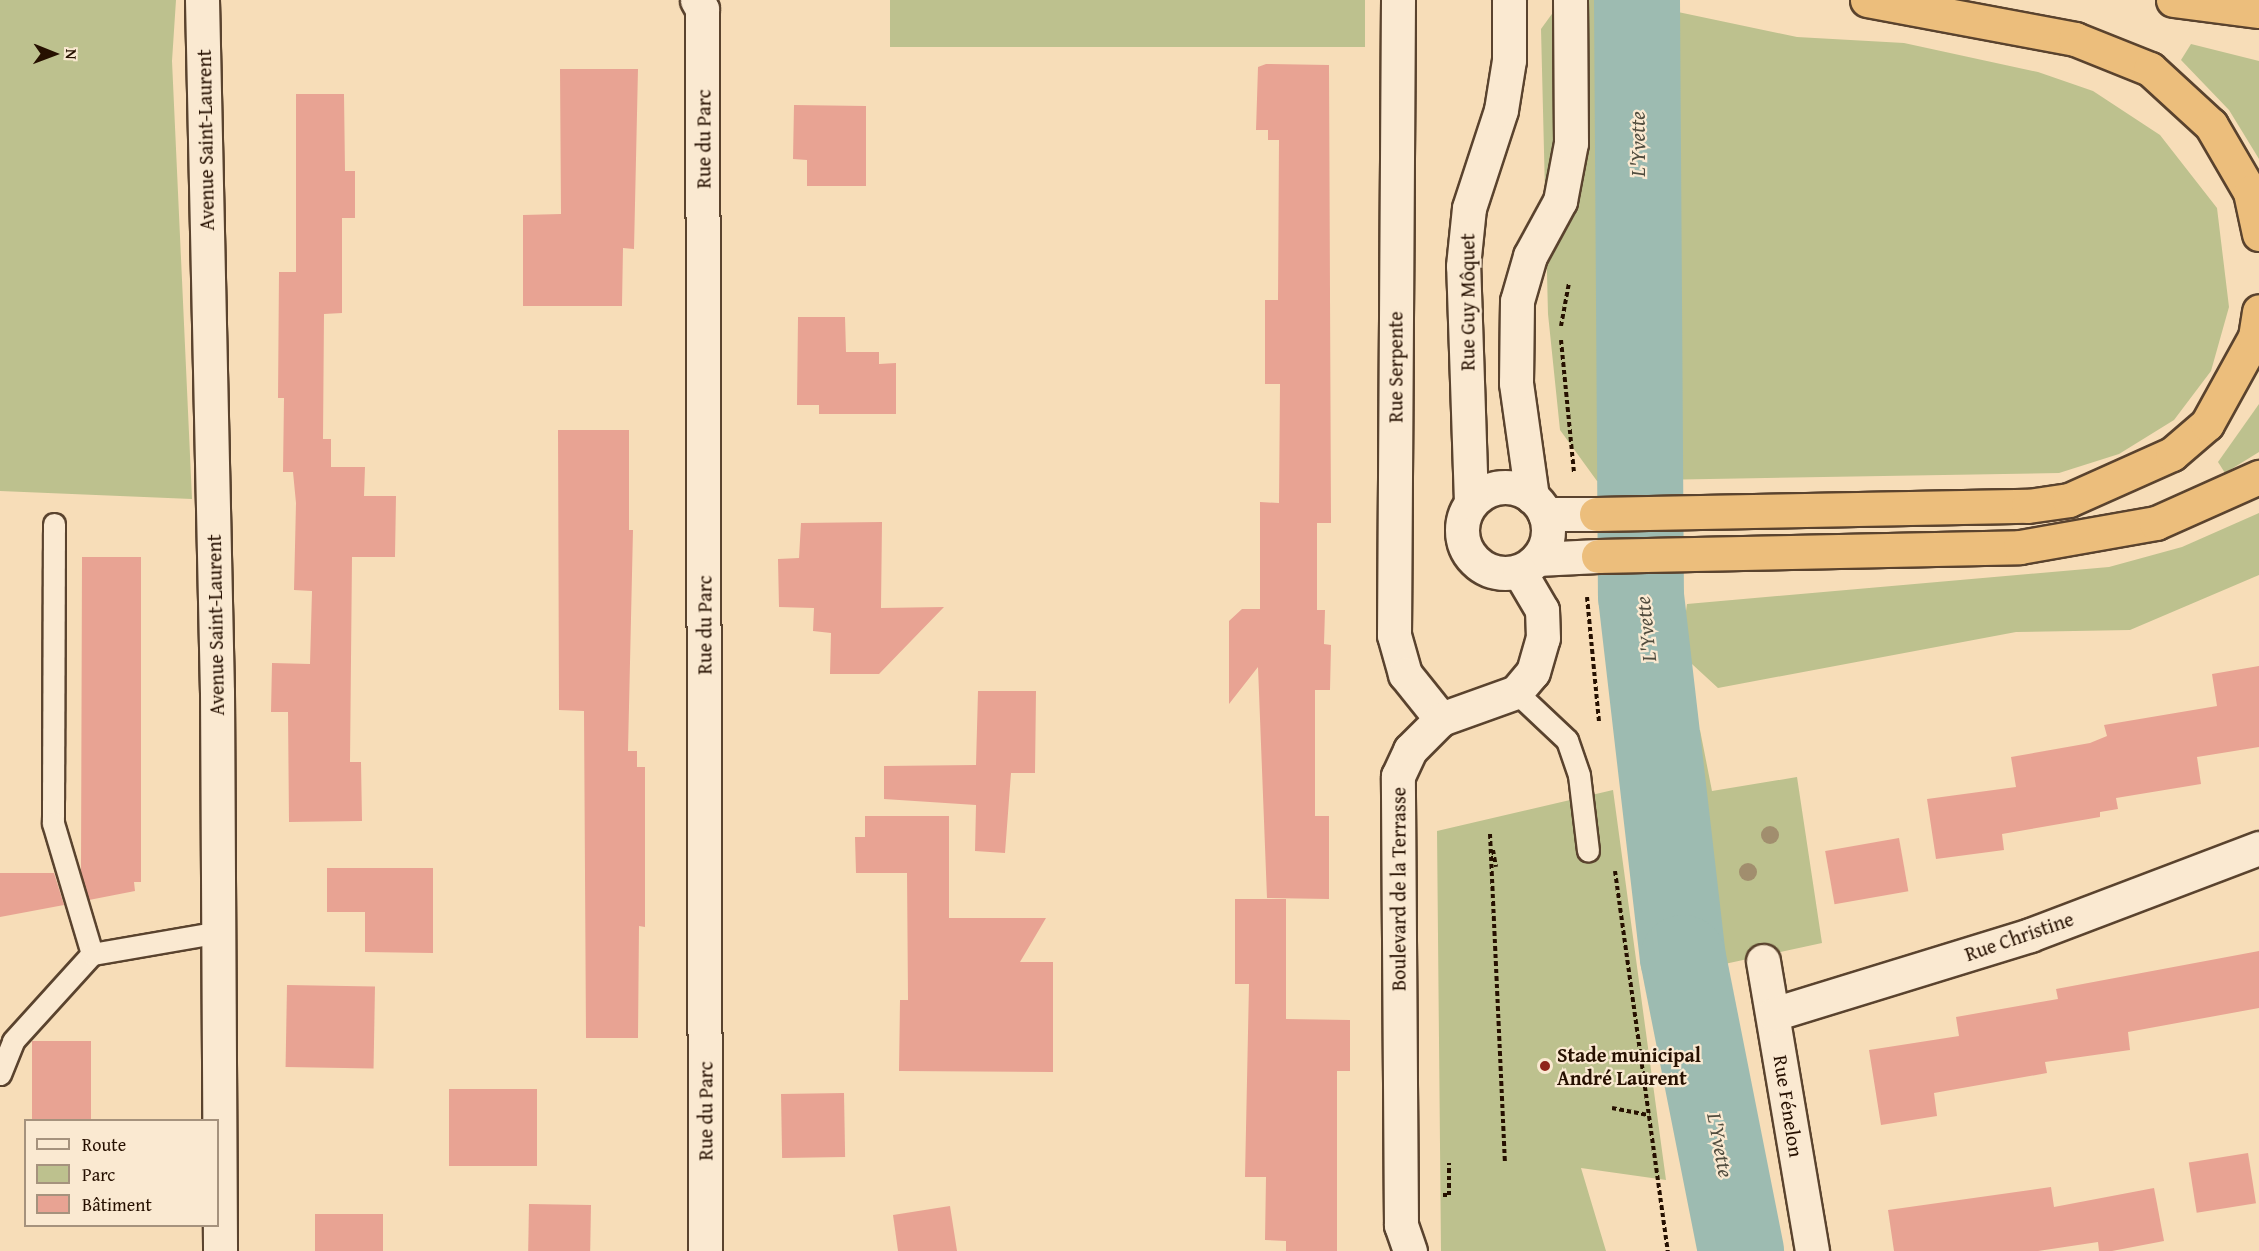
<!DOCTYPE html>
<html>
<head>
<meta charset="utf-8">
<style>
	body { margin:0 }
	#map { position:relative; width:2259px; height:1251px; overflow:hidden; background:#f7ddb8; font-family:"Gentium Book Plus",serif }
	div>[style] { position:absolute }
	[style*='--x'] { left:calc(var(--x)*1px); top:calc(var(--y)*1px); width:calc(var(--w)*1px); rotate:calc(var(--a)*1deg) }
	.green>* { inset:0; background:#bdc18e; transform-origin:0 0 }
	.river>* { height:86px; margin:-43px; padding:0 43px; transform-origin:43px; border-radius:43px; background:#9dbbb1 }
	.building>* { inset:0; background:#e8a393; transform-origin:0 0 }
	.path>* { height:4px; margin-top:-2px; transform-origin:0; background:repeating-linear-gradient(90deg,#261000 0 4.5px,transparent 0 7.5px) }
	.roads { filter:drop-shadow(2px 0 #5a432e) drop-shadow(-2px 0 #5a432e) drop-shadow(0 2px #5a432e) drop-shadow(0 -2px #5a432e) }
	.lane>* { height:21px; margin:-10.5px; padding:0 10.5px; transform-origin:10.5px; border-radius:10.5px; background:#fae9d1 }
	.street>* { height:33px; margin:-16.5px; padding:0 16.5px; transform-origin:16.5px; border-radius:16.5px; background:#fae9d1 }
	.secondary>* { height:33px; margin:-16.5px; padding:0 16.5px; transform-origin:16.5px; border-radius:16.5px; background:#fae9d1 }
	.secondary>.ring { margin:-16.5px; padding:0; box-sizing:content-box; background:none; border:33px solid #fae9d1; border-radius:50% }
	.highway>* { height:33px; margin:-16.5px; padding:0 16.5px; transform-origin:16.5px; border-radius:16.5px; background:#ecbe7c }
	.trees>* { width:18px; height:18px; margin:-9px; border-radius:50%; background:#a18e6e }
	.dots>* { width:16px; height:16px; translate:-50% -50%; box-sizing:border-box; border:3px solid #fae9d1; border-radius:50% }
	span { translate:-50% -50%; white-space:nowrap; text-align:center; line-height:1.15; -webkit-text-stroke:4.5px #fae9d1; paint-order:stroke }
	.street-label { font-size:20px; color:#261000 }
	.poi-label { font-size:20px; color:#261000; font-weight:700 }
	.left { translate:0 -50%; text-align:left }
	.water-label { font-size:21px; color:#504c3e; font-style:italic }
	.legend { position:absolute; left:24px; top:1119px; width:195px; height:108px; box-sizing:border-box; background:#fae9d1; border:2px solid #a5927d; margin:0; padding:8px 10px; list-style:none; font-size:18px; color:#261000 }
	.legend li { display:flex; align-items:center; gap:12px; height:30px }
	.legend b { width:30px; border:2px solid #a5927d }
	.north { position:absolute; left:24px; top:24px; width:60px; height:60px; -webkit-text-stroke:4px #fae9d1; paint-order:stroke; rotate:91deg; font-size:16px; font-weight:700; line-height:24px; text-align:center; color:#261000 }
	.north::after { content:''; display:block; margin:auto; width:21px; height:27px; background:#261000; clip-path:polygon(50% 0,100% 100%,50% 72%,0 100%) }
</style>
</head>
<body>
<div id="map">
	<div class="green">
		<div style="clip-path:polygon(0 0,176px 0,172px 61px,192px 499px,0 491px)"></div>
		<div style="left:890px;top:0;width:475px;height:47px"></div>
		<div style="clip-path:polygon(1562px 0,1621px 0,1797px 37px,1904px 43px,2038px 72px,2093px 91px,2160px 135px,2217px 208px,2229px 307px,2211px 371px,2174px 420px,2119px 454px,2059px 473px,1597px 481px,1560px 430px,1548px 314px,1541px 29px)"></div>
		<div style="clip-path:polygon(2191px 44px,2259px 61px,2259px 159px,2229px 110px,2181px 60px)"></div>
		<div style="clip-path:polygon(2259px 404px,2259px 452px,2225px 473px,2218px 462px)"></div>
		<div style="clip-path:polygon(2259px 513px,2259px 575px,2130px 630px,2016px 632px,1718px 688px,1680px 653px,1687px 604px,2109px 567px,2182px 547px)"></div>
		<div style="clip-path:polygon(1700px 730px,1712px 791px,1797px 777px,1822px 943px,1720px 965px,1680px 733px)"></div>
		<div style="clip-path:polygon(1613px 790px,1666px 1180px,1581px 1168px,1606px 1251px,1441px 1251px,1437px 831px)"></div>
	</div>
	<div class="river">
		<div style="--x:1637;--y:0;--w:596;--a:89.62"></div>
		<div style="--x:1641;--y:596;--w:364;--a:83.4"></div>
		<div style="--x:1683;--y:958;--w:299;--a:78.8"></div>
	</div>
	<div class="building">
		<div style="clip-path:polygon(1266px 64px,1329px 65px,1331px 523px,1317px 523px,1317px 610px,1325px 610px,1324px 644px,1331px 645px,1330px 690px,1315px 690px,1315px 816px,1329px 816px,1329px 899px,1267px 898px,1258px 667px,1229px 704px,1229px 621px,1242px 609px,1260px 609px,1260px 502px,1279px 503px,1280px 384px,1265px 384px,1265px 300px,1278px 300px,1279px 140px,1268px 140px,1268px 130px,1256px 130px,1258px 67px)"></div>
		<div style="clip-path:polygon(560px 69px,638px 69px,634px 249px,623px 248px,622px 306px,523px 306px,523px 215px,561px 214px)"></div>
		<div style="clip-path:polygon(296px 94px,344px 94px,345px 171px,355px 171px,355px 218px,342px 218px,342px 313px,324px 314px,323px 439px,331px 439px,331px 467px,365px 467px,364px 496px,396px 496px,395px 557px,352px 557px,350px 762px,361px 762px,362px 821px,289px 822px,288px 712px,271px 712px,272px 663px,310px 664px,312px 591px,294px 590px,296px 503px,293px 472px,283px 472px,284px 398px,278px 398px,279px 272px,296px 272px)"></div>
		<div style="clip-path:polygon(794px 105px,866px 106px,866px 186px,807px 186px,807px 160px,793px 159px)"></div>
		<div style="clip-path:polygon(798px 317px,845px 317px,846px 352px,879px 352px,879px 364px,896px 363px,896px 414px,819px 414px,819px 405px,797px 405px)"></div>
		<div style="clip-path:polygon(558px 430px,629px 430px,629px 530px,633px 530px,628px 751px,637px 751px,637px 767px,645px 767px,645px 927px,639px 926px,638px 1038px,586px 1038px,584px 711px,559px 710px)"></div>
		<div style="clip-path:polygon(882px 522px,881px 608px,944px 607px,879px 674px,830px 674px,831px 633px,813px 631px,814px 608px,779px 607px,778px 559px,799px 558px,801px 523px)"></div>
		<div style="clip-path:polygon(82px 557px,141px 557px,141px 882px,134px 882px,135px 891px,89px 900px,81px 872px)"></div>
		<div style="clip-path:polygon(2259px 666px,2259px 747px,2197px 757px,2201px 784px,2116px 798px,2118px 809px,2100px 812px,2100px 817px,2002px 834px,2004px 850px,1936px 859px,1927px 799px,2016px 787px,2011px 757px,2090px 743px,2107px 736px,2104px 725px,2217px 706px,2212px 674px)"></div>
		<div style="clip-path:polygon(978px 691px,1036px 691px,1035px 773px,1011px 773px,1005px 853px,975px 851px,976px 805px,884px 799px,884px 766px,976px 765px)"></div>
		<div style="clip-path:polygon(865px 816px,949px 816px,949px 918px,1046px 918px,1020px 962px,1053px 962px,1053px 1072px,899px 1071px,900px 1000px,908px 1000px,907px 873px,856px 873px,855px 837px,865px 837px)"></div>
		<div style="left:1899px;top:838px;width:54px;height:75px;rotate:80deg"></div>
		<div style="clip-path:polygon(327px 868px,433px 868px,433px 953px,365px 952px,365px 912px,327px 912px)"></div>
		<div style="clip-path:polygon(0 873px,54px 873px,64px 905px,0 917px)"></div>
		<div style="clip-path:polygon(1235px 899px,1286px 899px,1286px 1019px,1350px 1020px,1350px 1071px,1337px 1071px,1337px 1251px,1286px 1251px,1286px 1241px,1265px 1240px,1266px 1177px,1245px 1177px,1249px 984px,1235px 984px)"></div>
		<div style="clip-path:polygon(2259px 951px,2259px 1008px,2128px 1032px,2130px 1050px,2045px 1062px,2047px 1073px,1934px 1093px,1937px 1116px,1881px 1125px,1869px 1050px,1959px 1036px,1956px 1017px,2058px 999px,2056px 989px)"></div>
		<div style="left:287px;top:985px;width:88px;height:82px;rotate:1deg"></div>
		<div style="left:32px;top:1041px;width:59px;height:79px"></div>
		<div style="left:449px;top:1089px;width:88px;height:77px"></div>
		<div style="left:844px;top:1093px;width:64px;height:63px;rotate:89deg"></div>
		<div style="left:2248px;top:1153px;width:51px;height:60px;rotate:81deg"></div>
		<div style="clip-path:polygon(2051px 1187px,2054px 1207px,2154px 1188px,2164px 1241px,2112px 1251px,2099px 1251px,2098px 1242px,2038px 1251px,1894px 1251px,1888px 1210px)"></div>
		<div style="left:529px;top:1204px;width:62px;height:47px;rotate:1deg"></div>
		<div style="clip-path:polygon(950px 1206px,957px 1251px,898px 1251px,893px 1215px)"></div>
		<div style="left:315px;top:1214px;width:68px;height:37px"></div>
	</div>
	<div class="path">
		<div style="--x:1561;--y:326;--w:44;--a:-79.5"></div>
		<div style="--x:1561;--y:340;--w:133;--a:84.4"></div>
		<div style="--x:1587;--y:597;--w:125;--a:84.5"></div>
		<div style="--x:1490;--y:834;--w:329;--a:87.4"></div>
		<div style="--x:1493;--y:850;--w:17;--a:80"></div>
		<div style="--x:1615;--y:871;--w:384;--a:82.1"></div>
		<div style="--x:1612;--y:1108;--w:38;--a:11"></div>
		<div style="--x:1443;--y:1195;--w:6;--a:0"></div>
		<div style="--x:1449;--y:1195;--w:32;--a:-90"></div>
	</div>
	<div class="roads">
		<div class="lane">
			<div style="--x:54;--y:524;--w:299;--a:90.2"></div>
			<div style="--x:53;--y:823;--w:137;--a:73.4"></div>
			<div style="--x:1516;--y:692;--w:70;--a:43.3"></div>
			<div style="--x:1567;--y:740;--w:37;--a:71"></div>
			<div style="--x:1579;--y:775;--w:76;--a:83.2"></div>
			<div style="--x:0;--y:1074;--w:35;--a:-68"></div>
			<div style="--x:13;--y:1041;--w:118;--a:-47.8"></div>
			<div style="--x:92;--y:954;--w:130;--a:-9.8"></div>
		</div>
		<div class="street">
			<div style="--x:697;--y:0;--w:10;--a:61"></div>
			<div style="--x:702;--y:9;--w:1242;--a:89.86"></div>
			<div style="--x:1398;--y:0;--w:635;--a:90.36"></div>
			<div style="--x:1394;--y:635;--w:41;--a:74.2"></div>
			<div style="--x:1405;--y:674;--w:58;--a:51.3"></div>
			<div style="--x:1763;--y:961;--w:294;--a:80.4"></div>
			<div style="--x:1774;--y:1014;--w:268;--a:-17.1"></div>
			<div style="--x:2030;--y:935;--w:245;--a:-20.8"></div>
		</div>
		<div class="secondary">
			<div style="--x:202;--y:0;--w:692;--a:88.76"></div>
			<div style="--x:217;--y:692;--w:559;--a:89.69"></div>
			<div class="ring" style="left:1462px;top:487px;width:53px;height:53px"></div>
			<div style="--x:1532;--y:497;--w:115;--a:-98"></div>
			<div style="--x:1516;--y:383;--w:82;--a:-89.3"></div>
			<div style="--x:1517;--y:301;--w:47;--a:-73.9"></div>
			<div style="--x:1530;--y:256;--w:63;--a:-61.4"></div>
			<div style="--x:1560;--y:201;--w:59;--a:-79.3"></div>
			<div style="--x:1571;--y:143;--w:143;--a:-90.4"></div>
			<div style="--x:1471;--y:502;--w:236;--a:-91.9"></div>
			<div style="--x:1463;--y:266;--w:58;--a:-84.1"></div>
			<div style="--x:1469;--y:208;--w:103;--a:-71.9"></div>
			<div style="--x:1501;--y:110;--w:51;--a:-80.9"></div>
			<div style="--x:1509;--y:60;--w:60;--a:-90"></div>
			<div style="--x:1545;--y:514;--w:51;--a:0"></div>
			<div style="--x:1537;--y:559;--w:61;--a:-2.8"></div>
			<div style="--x:1410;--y:1251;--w:28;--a:-109"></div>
			<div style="--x:1401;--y:1225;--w:449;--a:-90.4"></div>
			<div style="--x:1398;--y:776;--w:29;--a:-65"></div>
			<div style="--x:1410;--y:750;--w:44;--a:-45"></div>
			<div style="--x:1441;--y:719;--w:80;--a:-19.8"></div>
			<div style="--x:1516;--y:692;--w:26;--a:-50"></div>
			<div style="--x:1533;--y:672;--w:35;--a:-74"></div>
			<div style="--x:1543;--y:638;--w:28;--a:-92"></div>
			<div style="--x:1542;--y:610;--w:45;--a:-120.5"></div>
		</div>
		<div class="highway">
			<div style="--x:1867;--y:0;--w:212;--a:10.6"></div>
			<div style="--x:2075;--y:39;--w:81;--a:21.8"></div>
			<div style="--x:2150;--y:69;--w:83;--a:42.6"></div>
			<div style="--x:2211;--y:125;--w:78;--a:59.8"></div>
			<div style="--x:2250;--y:192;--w:43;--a:77.9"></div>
			<div style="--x:2173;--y:0;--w:87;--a:7.3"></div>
			<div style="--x:1596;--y:514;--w:432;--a:-1.1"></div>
			<div style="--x:2028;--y:506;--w:41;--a:-8.3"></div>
			<div style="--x:2069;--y:500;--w:113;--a:-24.1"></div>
			<div style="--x:2172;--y:454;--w:46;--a:-40.6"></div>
			<div style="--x:2207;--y:424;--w:99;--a:-61.1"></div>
			<div style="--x:2255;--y:337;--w:26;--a:-81"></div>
			<div style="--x:1598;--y:556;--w:422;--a:-1.2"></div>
			<div style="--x:2020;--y:547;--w:138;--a:-10"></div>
			<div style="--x:2156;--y:523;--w:113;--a:-24.1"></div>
		</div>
	</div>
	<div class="trees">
		<div style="left:1770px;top:835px"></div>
		<div style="left:1748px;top:872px"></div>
	</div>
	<div class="dots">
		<div style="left:1545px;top:1066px;background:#8f2418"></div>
	</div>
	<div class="street-label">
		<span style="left:703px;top:139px;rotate:-90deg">Rue du Parc</span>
		<span style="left:205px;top:140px;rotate:-91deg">Avenue Saint-Laurent</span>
		<span style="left:1467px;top:302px;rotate:-90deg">Rue Guy Môquet</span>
		<span style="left:1395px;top:367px;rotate:-90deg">Rue Serpente</span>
		<span style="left:215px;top:625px;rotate:-91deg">Avenue Saint-Laurent</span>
		<span style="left:704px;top:625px;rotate:-90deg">Rue du Parc</span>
		<span style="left:1398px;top:889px;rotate:-90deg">Boulevard de la Terrasse</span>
		<span style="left:2019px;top:936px;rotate:-19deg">Rue Christine</span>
		<span style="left:1789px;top:1106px;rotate:81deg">Rue Fénelon</span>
		<span style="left:705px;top:1111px;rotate:-90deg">Rue du Parc</span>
	</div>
	<div class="poi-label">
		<span class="left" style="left:1557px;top:1066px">Stade municipal<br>André Laurent</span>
	</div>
	<div class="water-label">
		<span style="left:1638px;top:144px;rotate:-90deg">L'Yvette</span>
		<span style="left:1646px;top:629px;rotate:-96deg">L'Yvette</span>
		<span style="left:1720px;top:1145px;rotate:79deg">L'Yvette</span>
	</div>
	<ul class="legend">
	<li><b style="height:8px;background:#fae9d1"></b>Route</li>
	<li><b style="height:16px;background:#bdc18e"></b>Parc</li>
	<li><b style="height:16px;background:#e8a393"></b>Bâtiment</li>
	</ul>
	<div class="north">N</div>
</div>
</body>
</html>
